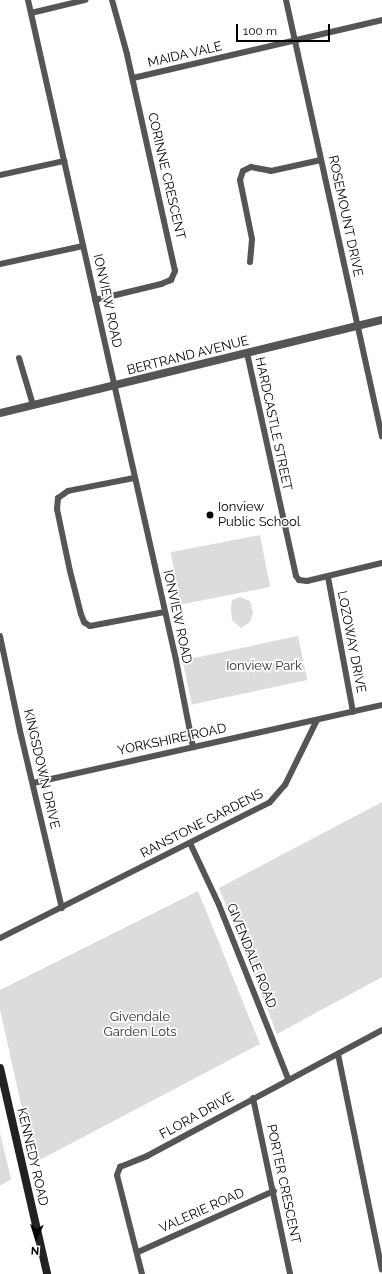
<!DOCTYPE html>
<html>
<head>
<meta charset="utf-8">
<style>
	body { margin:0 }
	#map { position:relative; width:382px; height:1274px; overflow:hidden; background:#fff; font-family:Raleway,sans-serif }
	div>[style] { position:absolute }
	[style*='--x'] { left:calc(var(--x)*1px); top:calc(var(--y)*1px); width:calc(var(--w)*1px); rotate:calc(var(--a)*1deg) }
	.green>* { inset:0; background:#dcdcdc; transform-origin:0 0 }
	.minor>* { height:6px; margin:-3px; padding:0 3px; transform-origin:3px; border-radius:3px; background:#555 }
	.tertiary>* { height:8px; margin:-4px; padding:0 4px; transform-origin:4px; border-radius:4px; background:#555 }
	.secondary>* { height:8px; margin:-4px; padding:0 4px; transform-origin:4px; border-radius:4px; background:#222 }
	.dots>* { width:11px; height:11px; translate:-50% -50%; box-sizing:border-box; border:2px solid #fff; border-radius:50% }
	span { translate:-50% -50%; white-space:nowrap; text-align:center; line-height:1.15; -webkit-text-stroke:3.5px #fff; paint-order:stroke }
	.street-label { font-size:13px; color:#000 }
	.poi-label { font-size:13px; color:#000 }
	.left { translate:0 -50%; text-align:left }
	.park-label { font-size:13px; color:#333 }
	.north { position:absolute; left:16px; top:1218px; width:40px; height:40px; -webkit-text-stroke:3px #fff; paint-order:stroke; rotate:184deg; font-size:11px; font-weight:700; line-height:16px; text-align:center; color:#000 }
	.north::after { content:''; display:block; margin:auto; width:14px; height:18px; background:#000; clip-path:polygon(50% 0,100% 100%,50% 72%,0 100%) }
	.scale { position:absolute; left:236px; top:24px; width:94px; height:18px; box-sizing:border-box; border:2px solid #000; border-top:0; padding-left:5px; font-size:12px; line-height:14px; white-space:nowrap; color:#000; -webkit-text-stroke:3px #fff; paint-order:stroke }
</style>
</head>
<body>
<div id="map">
	<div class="green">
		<div style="left:260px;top:535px;width:53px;height:91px;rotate:79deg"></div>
		<div style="clip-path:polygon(240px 597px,250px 601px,253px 613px,250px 622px,241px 628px,232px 620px,231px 608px,232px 600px)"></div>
		<div style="left:298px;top:636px;width:45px;height:118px;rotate:78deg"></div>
		<div style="clip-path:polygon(382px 802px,382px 977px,277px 1034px,219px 888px)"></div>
		<div style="clip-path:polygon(198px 891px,260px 1044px,34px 1163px,0 1009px,0 990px)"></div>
		<div style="clip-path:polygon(0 1133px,11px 1179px,0 1186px)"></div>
	</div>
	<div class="minor">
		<div style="--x:28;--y:0;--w:676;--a:77.36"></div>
		<div style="--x:176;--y:660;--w:89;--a:78.9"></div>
		<div style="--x:286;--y:0;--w:447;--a:77.6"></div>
		<div style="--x:31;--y:13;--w:56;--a:-13.5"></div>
		<div style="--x:133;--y:78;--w:256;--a:-13.1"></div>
		<div style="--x:0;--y:175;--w:66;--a:-12.3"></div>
		<div style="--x:250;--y:262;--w:23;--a:-85"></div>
		<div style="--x:252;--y:239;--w:60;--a:-101.5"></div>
		<div style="--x:240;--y:180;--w:9;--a:-72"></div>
		<div style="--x:243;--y:171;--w:9;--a:-27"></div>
		<div style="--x:251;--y:167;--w:20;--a:11"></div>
		<div style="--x:271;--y:171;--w:51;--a:-12.4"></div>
		<div style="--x:0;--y:264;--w:85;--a:-12.2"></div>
		<div style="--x:95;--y:300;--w:68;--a:-13.6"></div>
		<div style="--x:161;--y:284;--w:11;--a:-22"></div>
		<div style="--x:171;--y:280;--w:10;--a:-66"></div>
		<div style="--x:175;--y:271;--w:222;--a:-102.5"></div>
		<div style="--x:127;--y:54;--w:56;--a:-105.5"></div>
		<div style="--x:247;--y:353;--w:228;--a:77.6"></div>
		<div style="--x:296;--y:576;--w:5;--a:53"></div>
		<div style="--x:299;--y:580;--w:8;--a:7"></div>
		<div style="--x:307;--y:581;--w:77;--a:-13.5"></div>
		<div style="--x:19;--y:358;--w:49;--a:73.4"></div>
		<div style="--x:134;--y:478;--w:67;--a:168.9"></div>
		<div style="--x:68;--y:491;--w:12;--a:145"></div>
		<div style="--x:58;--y:498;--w:11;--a:95"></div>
		<div style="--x:57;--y:509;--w:63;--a:78.2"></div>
		<div style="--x:70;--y:571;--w:44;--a:75.7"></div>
		<div style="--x:81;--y:614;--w:9;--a:69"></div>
		<div style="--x:84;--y:622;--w:7;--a:34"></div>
		<div style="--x:90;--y:626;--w:76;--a:-10.6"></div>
		<div style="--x:328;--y:577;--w:137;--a:79.5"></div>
		<div style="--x:0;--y:636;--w:97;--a:78.1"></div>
		<div style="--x:20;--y:731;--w:182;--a:76.7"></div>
		<div style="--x:33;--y:783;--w:358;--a:-12.6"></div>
		<div style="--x:190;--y:843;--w:68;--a:64.9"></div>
		<div style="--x:219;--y:905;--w:186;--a:68.3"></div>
		<div style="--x:0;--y:938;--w:302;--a:-26.7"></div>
		<div style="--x:270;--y:802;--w:23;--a:-49"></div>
		<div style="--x:285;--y:785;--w:72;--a:-63.8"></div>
		<div style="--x:338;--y:1054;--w:220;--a:78.5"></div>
		<div style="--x:253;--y:1098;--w:180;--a:78.1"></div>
		<div style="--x:138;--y:1252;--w:149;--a:-24.2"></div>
		<div style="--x:142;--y:1274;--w:102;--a:-104.2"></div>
		<div style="--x:117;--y:1175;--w:9;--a:-69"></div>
		<div style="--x:120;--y:1167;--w:29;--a:-22"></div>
		<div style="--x:147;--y:1156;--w:267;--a:-28.2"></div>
	</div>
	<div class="tertiary">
		<div style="--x:0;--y:413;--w:393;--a:-13.7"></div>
	</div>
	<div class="secondary">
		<div style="--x:0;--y:1068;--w:211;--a:77.1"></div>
	</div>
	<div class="dots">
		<div style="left:210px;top:515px;background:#000"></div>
	</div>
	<div class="street-label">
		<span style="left:185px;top:55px;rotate:-13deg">MAIDA VALE</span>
		<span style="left:166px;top:176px;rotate:77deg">CORINNE CRESCENT</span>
		<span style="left:345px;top:216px;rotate:78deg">ROSEMOUNT DRIVE</span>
		<span style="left:107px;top:301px;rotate:78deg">IONVIEW ROAD</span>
		<span style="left:188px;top:356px;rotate:-14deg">BERTRAND AVENUE</span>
		<span style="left:273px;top:424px;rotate:78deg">HARDCASTLE STREET</span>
		<span style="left:177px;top:617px;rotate:78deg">IONVIEW ROAD</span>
		<span style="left:351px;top:642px;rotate:79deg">LOZOWAY DRIVE</span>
		<span style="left:172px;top:740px;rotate:-12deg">YORKSHIRE ROAD</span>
		<span style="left:41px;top:769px;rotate:77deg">KINGSDOWN DRIVE</span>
		<span style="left:202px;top:824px;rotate:-27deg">RANSTONE GARDENS</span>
		<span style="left:251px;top:956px;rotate:68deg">GIVENDALE ROAD</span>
		<span style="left:197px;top:1116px;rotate:-29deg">FLORA DRIVE</span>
		<span style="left:32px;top:1157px;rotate:77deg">KENNEDY ROAD</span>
		<span style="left:283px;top:1184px;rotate:78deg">PORTER CRESCENT</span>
		<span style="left:202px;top:1211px;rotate:-24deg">VALERIE ROAD</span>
	</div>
	<div class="poi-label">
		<span class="left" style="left:218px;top:515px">Ionview<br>Public School</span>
	</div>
	<div class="park-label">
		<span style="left:264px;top:666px">Ionview Park</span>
		<span style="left:140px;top:1025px">Givendale<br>Garden Lots</span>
	</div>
	<div class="north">N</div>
	<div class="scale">100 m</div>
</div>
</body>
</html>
